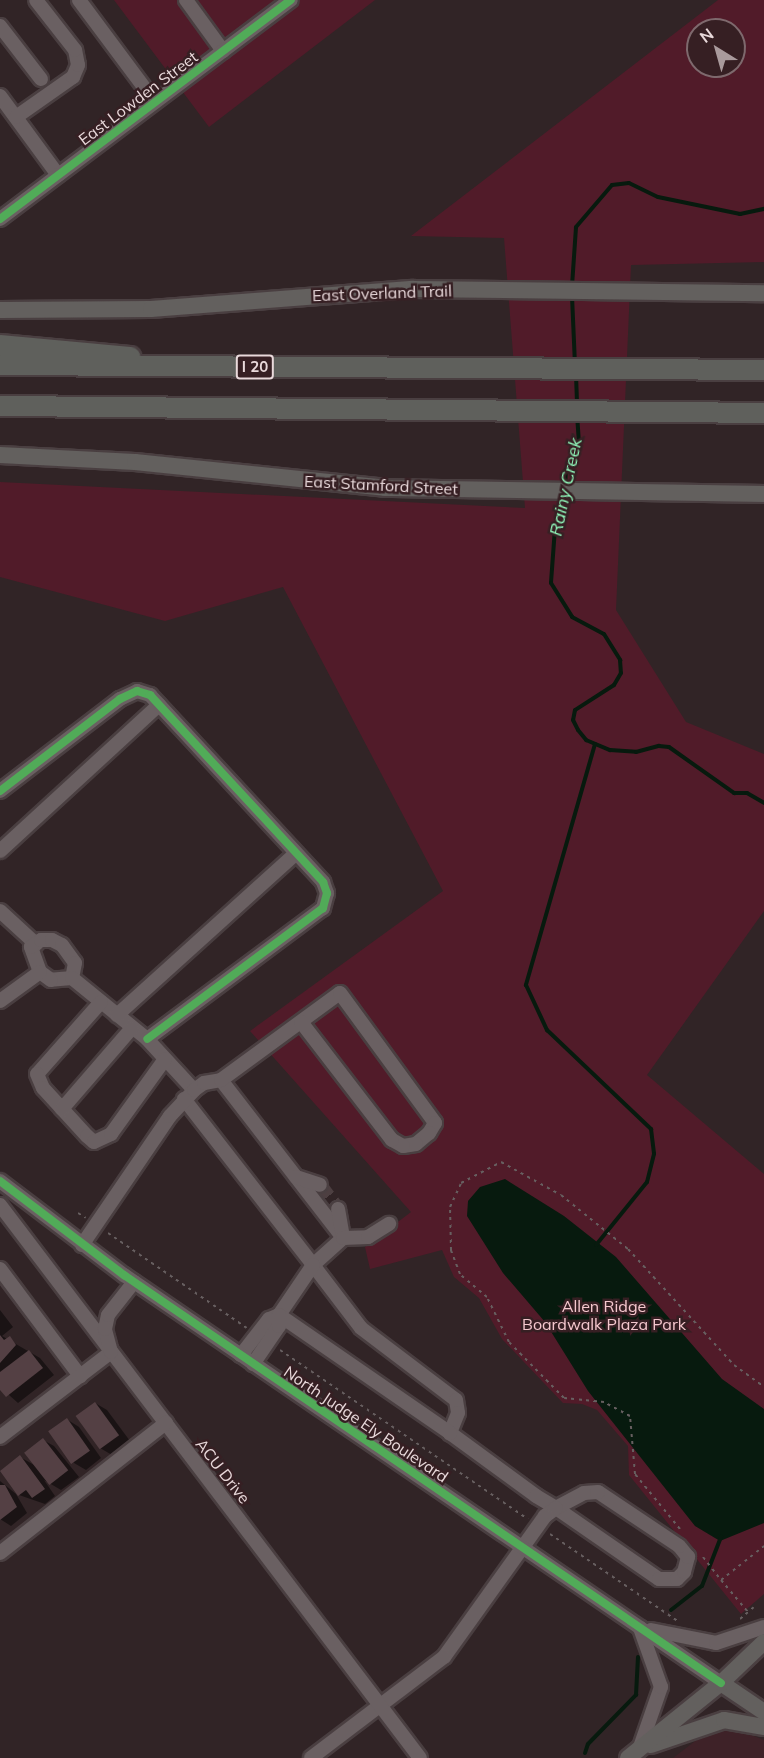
<!DOCTYPE html>
<html>
<head>
<meta charset="utf-8">
<style>
	body { margin:0 }
	#map { position:relative; width:764px; height:1758px; overflow:hidden; background:#312426; font-family:Mulish,sans-serif }
	div>[style] { position:absolute }
	[style*='--x'] { left:calc(var(--x)*1px); top:calc(var(--y)*1px); width:calc(var(--w)*1px); rotate:calc(var(--a)*1deg) }
	.built>* { inset:0; background:#3e2228 }
	.green>* { inset:0; background:#511b29 }
	.water>* { inset:0; background:#071a0e }
	.shadow>* { inset:0; background:#0007 }
	.stream>* { height:4px; margin:-2px; padding:0 2px; transform-origin:2px; border-radius:2px; background:#071a0e }
	.building>* { inset:0; background:#544044; transform-origin:0 0 }
	.minor-tunnel>* { height:14px; margin-top:-7px; transform-origin:0; background:repeating-linear-gradient(90deg,#4d3f41 0 14px,transparent 0 21px) }
	.path>* { height:2px; margin-top:-1px; transform-origin:0; background:repeating-linear-gradient(90deg,#675f60 0 3px,transparent 0 7.5px) }
	.roads { filter:drop-shadow(2px 0 #4a3f41) drop-shadow(-2px 0 #4a3f41) drop-shadow(0 2px #4a3f41) drop-shadow(0 -2px #4a3f41) }
	.minor>* { height:14px; margin:-7px; padding:0 7px; transform-origin:7px; border-radius:7px; background:#6a6062 }
	.major>* { height:16px; margin:-8px; padding:0 8px; transform-origin:8px; border-radius:8px; background:#63605e }
	.highway>* { height:20px; margin:-10px; padding:0 10px; transform-origin:10px; border-radius:10px; background:#5f605c }
	.cycleway>* { height:8px; margin:-4px; padding:0 4px; transform-origin:4px; border-radius:4px; background:#51ab58 }
	span { translate:-50% -50%; white-space:nowrap; text-align:center; line-height:1.15; -webkit-text-stroke:5px #361f23; paint-order:stroke }
	.shield-label span { padding:2px 4px; background:#361f23; border:2px solid; border-radius:4px; -webkit-text-stroke-width:0 }
	.shield-label { font-size:15px; color:#e9d9db; font-weight:700 }
	.street-label { font-size:16px; color:#e9d9db }
	.park-label { font-size:16px; color:#f5c8ce }
	.water-label { font-size:18px; color:#90f7ba; font-style:italic }
	.north { position:absolute; left:686px; top:18px; width:60px; height:60px; box-sizing:border-box; background:#361f23; border:2px solid #7e696d; border-radius:50%; rotate:323deg; font-size:16px; font-weight:700; line-height:24px; text-align:center; color:#e9d9db }
	.north::after { content:''; display:block; margin:auto; width:21px; height:27px; background:#a99a9c; clip-path:polygon(50% 0,100% 100%,50% 72%,0 100%) }
</style>
</head>
<body>
<div id="map">
	<div class="built">
		<div style="clip-path:polygon(732px 1727px,764px 1740px,764px 1758px,673px 1758px,707px 1732px)"></div>
	</div>
	<div class="green">
		<div style="clip-path:polygon(114px 0,375px 0,209px 127px)"></div>
		<div style="clip-path:polygon(evenodd,718px 0,764px 0,764px 262px,631px 265px,616px 610px,686px 722px,764px 754px,764px 911px,647px 1075px,764px 1174px,764px 1594px,741px 1614px,629px 1475px,628px 1446px,597px 1410px,582px 1404px,563px 1403px,502px 1339px,479px 1298px,454px 1277px,442px 1250px,370px 1269px,365px 1247px,411px 1212px,250px 1031px,443px 891px,283px 587px,165px 621px,0 577px,0 482px,525px 508px,504px 238px,411px 236px,718px 0,698px 30px,734px 30px,734px 66px,698px 66px,698px 30px)"></div>
	</div>
	<div class="water">
		<div style="clip-path:polygon(505px 1179px,564px 1216px,616px 1257px,722px 1379px,764px 1409px,764px 1523px,720px 1541px,695px 1526px,588px 1391px,545px 1322px,503px 1273px,467px 1216px,468px 1201px,480px 1187px)"></div>
	</div>
	<div class="shadow">
		<div style="clip-path:polygon(0 1310px,13px 1327px,2px 1336px,40px 1358px,54px 1375px,18px 1403px,0 1387px)"></div>
		<div style="clip-path:polygon(95px 1403px,107px 1410px,130px 1441px,112px 1455px,100px 1448px,77px 1417px)"></div>
		<div style="clip-path:polygon(68px 1420px,79px 1427px,101px 1458px,86px 1470px,74px 1463px,51px 1433px)"></div>
		<div style="clip-path:polygon(43px 1440px,54px 1446px,79px 1477px,61px 1490px,44px 1480px,55px 1496px,45px 1504px,19px 1495px,20px 1457px,36px 1466px)"></div>
		<div style="clip-path:polygon(0 1481px,16px 1494px,27px 1513px,11px 1526px,0 1519px)"></div>
	</div>
	<div class="stream">
		<div style="--x:572;--y:286;--w:59;--a:-86.1"></div>
		<div style="--x:576;--y:227;--w:55;--a:-49.4"></div>
		<div style="--x:612;--y:185;--w:17;--a:-7"></div>
		<div style="--x:629;--y:183;--w:32;--a:26"></div>
		<div style="--x:658;--y:197;--w:84;--a:11.7"></div>
		<div style="--x:740;--y:214;--w:25;--a:-12"></div>
		<div style="--x:572;--y:296;--w:68;--a:87.5"></div>
		<div style="--x:576;--y:374;--w:32;--a:88"></div>
		<div style="--x:565;--y:487;--w:17;--a:-87"></div>
		<div style="--x:566;--y:470;--w:30;--a:-64"></div>
		<div style="--x:579;--y:443;--w:27;--a:-94"></div>
		<div style="--x:564;--y:494;--w:35;--a:105"></div>
		<div style="--x:555;--y:528;--w:55;--a:94.2"></div>
		<div style="--x:551;--y:583;--w:40;--a:58"></div>
		<div style="--x:572;--y:617;--w:36;--a:28"></div>
		<div style="--x:604;--y:634;--w:31;--a:58"></div>
		<div style="--x:620;--y:660;--w:13;--a:86"></div>
		<div style="--x:621;--y:673;--w:14;--a:120"></div>
		<div style="--x:614;--y:685;--w:46;--a:147.3"></div>
		<div style="--x:575;--y:710;--w:10;--a:101"></div>
		<div style="--x:573;--y:720;--w:11;--a:63"></div>
		<div style="--x:578;--y:730;--w:13;--a:51"></div>
		<div style="--x:586;--y:740;--w:26;--a:23"></div>
		<div style="--x:610;--y:750;--w:26;--a:4"></div>
		<div style="--x:636;--y:752;--w:24;--a:-15"></div>
		<div style="--x:659;--y:746;--w:10;--a:6"></div>
		<div style="--x:669;--y:747;--w:80;--a:35.3"></div>
		<div style="--x:734;--y:793;--w:13;--a:0"></div>
		<div style="--x:747;--y:793;--w:20;--a:30"></div>
		<div style="--x:595;--y:744;--w:251;--a:106"></div>
		<div style="--x:526;--y:985;--w:50;--a:65"></div>
		<div style="--x:547;--y:1030;--w:144;--a:43.6"></div>
		<div style="--x:651;--y:1129;--w:25;--a:83"></div>
		<div style="--x:654;--y:1154;--w:29;--a:104"></div>
		<div style="--x:647;--y:1182;--w:81;--a:129"></div>
		<div style="--x:671;--y:1610;--w:39;--a:-38"></div>
		<div style="--x:702;--y:1586;--w:53;--a:-68.8"></div>
		<div style="--x:585;--y:1753;--w:9;--a:-72"></div>
		<div style="--x:588;--y:1744;--w:69;--a:-45.6"></div>
		<div style="--x:636;--y:1695;--w:38;--a:-87"></div>
	</div>
	<div class="building">
		<div style="clip-path:polygon(0 1335px,4px 1340px,10px 1336px,16px 1345px,0 1363px)"></div>
		<div style="clip-path:polygon(29px 1350px,43px 1368px,6px 1397px,0 1390px,0 1372px)"></div>
		<div style="left:95px;top:1402px;width:41px;height:24px;rotate:54deg"></div>
		<div style="left:67px;top:1418px;width:40px;height:23px;rotate:55deg"></div>
		<div style="left:43px;top:1438px;width:41px;height:24px;rotate:52deg"></div>
		<div style="clip-path:polygon(20px 1455px,45px 1489px,32px 1498px,26px 1490px,18px 1496px,0 1471px)"></div>
		<div style="clip-path:polygon(0 1485px,5px 1485px,17px 1507px,0 1520px)"></div>
	</div>
	<div class="minor-tunnel">
		<div style="--x:320;--y:1185;--w:30;--a:53"></div>
	</div>
	<div class="path">
		<div style="--x:78;--y:1213;--w:9;--a:32"></div>
		<div style="--x:108;--y:1233;--w:168;--a:34.4"></div>
		<div style="--x:280;--y:1350;--w:300;--a:34.3"></div>
		<div style="--x:680;--y:1529;--w:71;--a:-129.3"></div>
		<div style="--x:635;--y:1474;--w:58;--a:-94.9"></div>
		<div style="--x:630;--y:1416;--w:30;--a:-152"></div>
		<div style="--x:604;--y:1402;--w:40;--a:-174.3"></div>
		<div style="--x:564;--y:1398;--w:78;--a:-134.5"></div>
		<div style="--x:509;--y:1342;--w:50;--a:-116.1"></div>
		<div style="--x:487;--y:1297;--w:35;--a:-140"></div>
		<div style="--x:460;--y:1274;--w:26;--a:-111"></div>
		<div style="--x:451;--y:1250;--w:43;--a:-91.3"></div>
		<div style="--x:450;--y:1207;--w:26;--a:-65"></div>
		<div style="--x:461;--y:1183;--w:45;--a:-27.7"></div>
		<div style="--x:501;--y:1162;--w:68;--a:28.8"></div>
		<div style="--x:561;--y:1195;--w:86;--a:38.9"></div>
		<div style="--x:628;--y:1249;--w:157;--a:47.6"></div>
		<div style="--x:734;--y:1365;--w:37;--a:36"></div>
		<div style="--x:550;--y:1534;--w:156;--a:34.3"></div>
		<div style="--x:703;--y:1557;--w:29;--a:52"></div>
		<div style="--x:721;--y:1580;--w:55;--a:-38.3"></div>
		<div style="--x:721;--y:1580;--w:42;--a:49.8"></div>
		<div style="--x:740;--y:1619;--w:18;--a:-41"></div>
	</div>
	<div class="roads">
		<div class="minor">
			<div style="--x:79;--y:0;--w:127;--a:53.3"></div>
			<div style="--x:186;--y:0;--w:63;--a:54"></div>
			<div style="--x:0;--y:26;--w:67;--a:52.3"></div>
			<div style="--x:0;--y:96;--w:98;--a:53.7"></div>
			<div style="--x:16;--y:117;--w:70;--a:-35.1"></div>
			<div style="--x:73;--y:77;--w:13;--a:-67"></div>
			<div style="--x:78;--y:65;--w:15;--a:-101"></div>
			<div style="--x:75;--y:50;--w:63;--a:-128"></div>
			<div style="--x:0;--y:219;--w:364;--a:-37"></div>
			<div style="--x:0;--y:791;--w:151;--a:-37.5"></div>
			<div style="--x:120;--y:699;--w:19;--a:-25"></div>
			<div style="--x:137;--y:691;--w:14;--a:17"></div>
			<div style="--x:150;--y:695;--w:255;--a:47.2"></div>
			<div style="--x:323;--y:882;--w:12;--a:70"></div>
			<div style="--x:327;--y:893;--w:16;--a:105"></div>
			<div style="--x:323;--y:908;--w:219;--a:143.3"></div>
			<div style="--x:0;--y:851;--w:216;--a:-42.6"></div>
			<div style="--x:0;--y:911;--w:49;--a:42.5"></div>
			<div style="--x:72;--y:978;--w:21;--a:175"></div>
			<div style="--x:51;--y:980;--w:14;--a:-144"></div>
			<div style="--x:40;--y:972;--w:27;--a:-110"></div>
			<div style="--x:31;--y:947;--w:12;--a:-35"></div>
			<div style="--x:41;--y:940;--w:11;--a:0"></div>
			<div style="--x:52;--y:940;--w:11;--a:27"></div>
			<div style="--x:62;--y:945;--w:22;--a:54"></div>
			<div style="--x:75;--y:963;--w:15;--a:101"></div>
			<div style="--x:72;--y:978;--w:97;--a:39.1"></div>
			<div style="--x:147;--y:1039;--w:69;--a:47.3"></div>
			<div style="--x:0;--y:1001;--w:49;--a:-35.9"></div>
			<div style="--x:101;--y:1002;--w:96;--a:131.6"></div>
			<div style="--x:37;--y:1074;--w:15;--a:67"></div>
			<div style="--x:43;--y:1088;--w:65;--a:47.5"></div>
			<div style="--x:87;--y:1136;--w:9;--a:41"></div>
			<div style="--x:94;--y:1142;--w:19;--a:-25"></div>
			<div style="--x:111;--y:1134;--w:92;--a:-54.2"></div>
			<div style="--x:117;--y:1015;--w:241;--a:-42.1"></div>
			<div style="--x:221;--y:1080;--w:200;--a:52.3"></div>
			<div style="--x:343;--y:1238;--w:40;--a:138"></div>
			<div style="--x:313;--y:1265;--w:79;--a:52.7"></div>
			<div style="--x:361;--y:1328;--w:119;--a:37.2"></div>
			<div style="--x:456;--y:1400;--w:13;--a:81"></div>
			<div style="--x:458;--y:1413;--w:22;--a:112"></div>
			<div style="--x:450;--y:1433;--w:107;--a:36.2"></div>
			<div style="--x:536;--y:1496;--w:23;--a:31"></div>
			<div style="--x:556;--y:1508;--w:125;--a:34.6"></div>
			<div style="--x:659;--y:1579;--w:18;--a:0"></div>
			<div style="--x:677;--y:1579;--w:10;--a:-45"></div>
			<div style="--x:684;--y:1572;--w:16;--a:-75"></div>
			<div style="--x:688;--y:1557;--w:14;--a:-129"></div>
			<div style="--x:679;--y:1546;--w:97;--a:-146.3"></div>
			<div style="--x:598;--y:1492;--w:14;--a:176"></div>
			<div style="--x:584;--y:1493;--w:32;--a:152"></div>
			<div style="--x:556;--y:1508;--w:14;--a:144"></div>
			<div style="--x:545;--y:1516;--w:173;--a:125.6"></div>
			<div style="--x:444;--y:1657;--w:167;--a:142.8"></div>
			<div style="--x:184;--y:1099;--w:210;--a:52.1"></div>
			<div style="--x:313;--y:1265;--w:60;--a:124.2"></div>
			<div style="--x:279;--y:1315;--w:11;--a:158"></div>
			<div style="--x:269;--y:1319;--w:46;--a:127.9"></div>
			<div style="--x:62;--y:1109;--w:107;--a:-49.2"></div>
			<div style="--x:296;--y:1177;--w:25;--a:18"></div>
			<div style="--x:0;--y:1181;--w:156;--a:37.2"></div>
			<div style="--x:124;--y:1275;--w:723;--a:34.35"></div>
			<div style="--x:0;--y:1205;--w:694;--a:52.78"></div>
			<div style="--x:338;--y:1209;--w:29;--a:80"></div>
			<div style="--x:343;--y:1238;--w:25;--a:-2"></div>
			<div style="--x:368;--y:1237;--w:25;--a:-32"></div>
			<div style="--x:82;--y:1245;--w:156;--a:-55.7"></div>
			<div style="--x:170;--y:1116;--w:35;--a:-47"></div>
			<div style="--x:194;--y:1090;--w:12;--a:-35"></div>
			<div style="--x:204;--y:1083;--w:17;--a:-10"></div>
			<div style="--x:221;--y:1080;--w:147;--a:-36.2"></div>
			<div style="--x:340;--y:993;--w:161;--a:53.8"></div>
			<div style="--x:435;--y:1123;--w:12;--a:121"></div>
			<div style="--x:429;--y:1133;--w:17;--a:140"></div>
			<div style="--x:416;--y:1144;--w:13;--a:171"></div>
			<div style="--x:403;--y:1146;--w:13;--a:-151"></div>
			<div style="--x:392;--y:1140;--w:149;--a:-127.6"></div>
			<div style="--x:0;--y:1269;--w:134;--a:53.2"></div>
			<div style="--x:279;--y:1315;--w:208;--a:34.6"></div>
			<div style="--x:253;--y:1364;--w:46;--a:-55.6"></div>
			<div style="--x:279;--y:1326;--w:11;--a:-90"></div>
			<div style="--x:0;--y:1437;--w:140;--a:-37.4"></div>
			<div style="--x:111;--y:1352;--w:24;--a:-105"></div>
			<div style="--x:105;--y:1329;--w:14;--a:-78"></div>
			<div style="--x:108;--y:1315;--w:42;--a:-51.8"></div>
			<div style="--x:0;--y:1553;--w:211;--a:-38.1"></div>
			<div style="--x:651;--y:1630;--w:66;--a:11.3"></div>
			<div style="--x:716;--y:1643;--w:51;--a:-18.4"></div>
			<div style="--x:639;--y:1750;--w:67;--a:-70.8"></div>
			<div style="--x:661;--y:1687;--w:63;--a:-109.6"></div>
		</div>
		<div class="major">
			<div style="--x:0;--y:310;--w:151;--a:-0.4"></div>
			<div style="--x:151;--y:309;--w:263;--a:-4.4"></div>
			<div style="--x:413;--y:289;--w:351;--a:0.7"></div>
			<div style="--x:0;--y:455;--w:135;--a:3"></div>
			<div style="--x:135;--y:462;--w:251;--a:5.9"></div>
			<div style="--x:385;--y:488;--w:379;--a:0.9"></div>
			<div style="--x:721;--y:1683;--w:52;--a:34"></div>
			<div style="--x:651;--y:1745;--w:77;--a:-18.9"></div>
			<div style="--x:724;--y:1720;--w:41;--a:9.9"></div>
			<div style="--x:628;--y:1758;--w:119;--a:-38.9"></div>
			<div style="--x:721;--y:1683;--w:59;--a:-43.6"></div>
		</div>
		<div class="highway">
			<div style="--x:0;--y:345;--w:131;--a:5.3"></div>
			<div style="--x:0;--y:365;--w:764;--a:0.37"></div>
			<div style="--x:0;--y:406;--w:764;--a:0.52"></div>
		</div>
	</div>
	<div class="cycleway">
		<div style="--x:0;--y:219;--w:364;--a:-37"></div>
		<div style="--x:0;--y:791;--w:151;--a:-37.5"></div>
		<div style="--x:120;--y:699;--w:19;--a:-25"></div>
		<div style="--x:137;--y:691;--w:14;--a:17"></div>
		<div style="--x:150;--y:695;--w:255;--a:47.2"></div>
		<div style="--x:323;--y:882;--w:12;--a:70"></div>
		<div style="--x:327;--y:893;--w:16;--a:105"></div>
		<div style="--x:323;--y:908;--w:219;--a:143.3"></div>
		<div style="--x:0;--y:1181;--w:156;--a:37.2"></div>
		<div style="--x:124;--y:1275;--w:723;--a:34.35"></div>
	</div>
	<div class="shield-label">
		<span style="left:255px;top:367px">I 20</span>
	</div>
	<div class="street-label">
		<span style="left:138px;top:98px;rotate:-37deg">East Lowden Street</span>
		<span style="left:382px;top:293px;rotate:-2deg">East Overland Trail</span>
		<span style="left:381px;top:485px;rotate:3deg">East Stamford Street</span>
		<span style="left:366px;top:1424px;rotate:34deg">North Judge Ely Boulevard</span>
		<span style="left:223px;top:1471px;rotate:52deg">ACU Drive</span>
	</div>
	<div class="park-label">
		<span style="left:604px;top:1315px">Allen Ridge<br>Boardwalk Plaza Park</span>
	</div>
	<div class="water-label">
		<span style="left:566px;top:487px;rotate:-78deg">Rainy Creek</span>
	</div>
	<div class="north">N</div>
</div>
</body>
</html>
